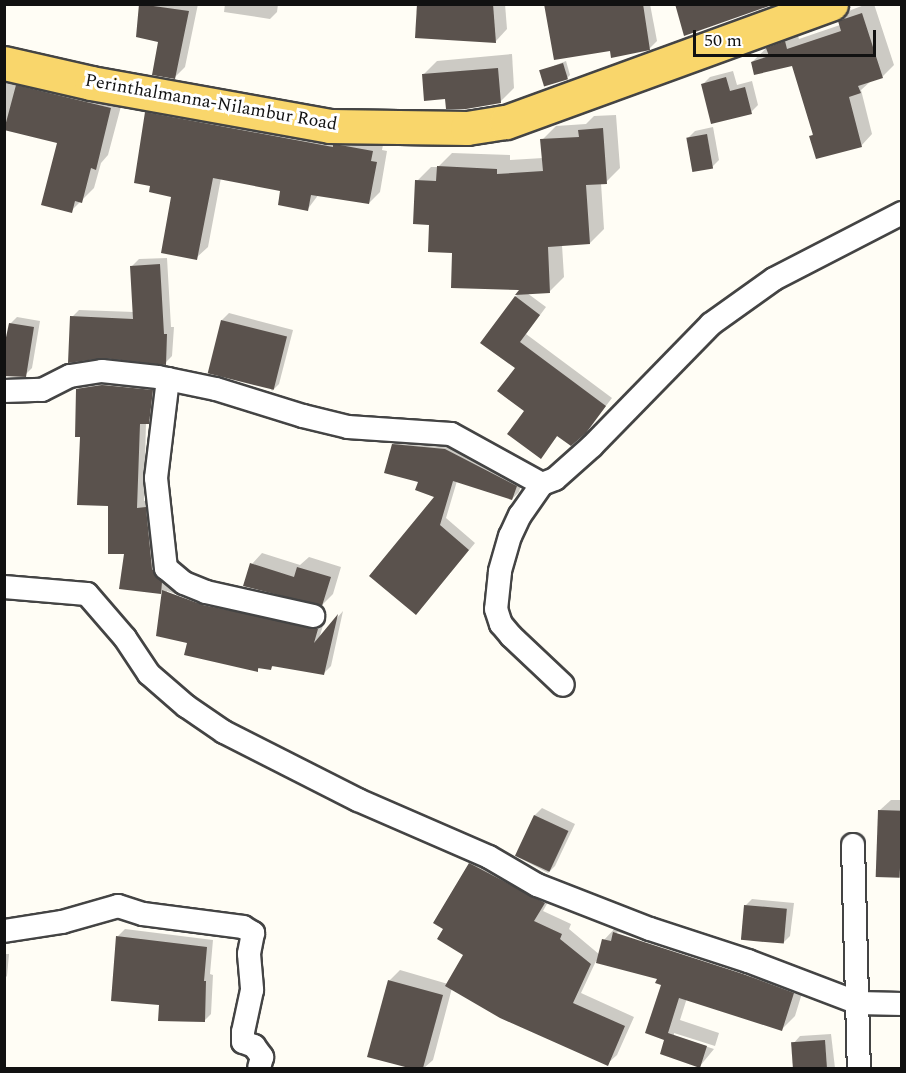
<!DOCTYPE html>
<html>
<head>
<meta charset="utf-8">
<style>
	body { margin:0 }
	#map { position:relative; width:906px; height:1073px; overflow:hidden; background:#fffdf5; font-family:Spectral,serif }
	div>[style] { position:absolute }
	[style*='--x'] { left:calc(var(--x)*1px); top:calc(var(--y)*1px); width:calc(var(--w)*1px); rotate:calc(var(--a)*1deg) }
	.shadow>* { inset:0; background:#0003 }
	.building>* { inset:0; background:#5a524d; transform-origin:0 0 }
	.roads { filter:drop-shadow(2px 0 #444) drop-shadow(-2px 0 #444) drop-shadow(0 2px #444) drop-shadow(0 -2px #444) }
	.street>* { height:22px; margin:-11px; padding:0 11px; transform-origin:11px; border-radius:11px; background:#fff }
	.primary>* { height:33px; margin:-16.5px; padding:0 16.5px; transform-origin:16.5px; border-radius:16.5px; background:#f9d66b }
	span { translate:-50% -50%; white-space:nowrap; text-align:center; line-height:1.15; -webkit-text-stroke:6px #fff; paint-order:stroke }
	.street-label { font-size:18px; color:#111 }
	.frame { position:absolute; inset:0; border:6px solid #111; pointer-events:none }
	.scale { position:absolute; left:693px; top:30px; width:183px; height:27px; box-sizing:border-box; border:3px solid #111; border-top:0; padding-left:8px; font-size:18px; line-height:21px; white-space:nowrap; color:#111; -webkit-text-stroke:4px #fff; paint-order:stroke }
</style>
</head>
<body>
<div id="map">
	<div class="shadow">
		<div style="clip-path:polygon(140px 4px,198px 4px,185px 67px,175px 77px,160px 41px)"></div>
		<div style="clip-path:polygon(225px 4px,278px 4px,277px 12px,270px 19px,224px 12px)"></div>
		<div style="clip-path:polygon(419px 4px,505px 4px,507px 29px,496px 41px)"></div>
		<div style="clip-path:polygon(546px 4px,650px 4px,657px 41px,650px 48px,611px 49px)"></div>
		<div style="clip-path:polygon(867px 4px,874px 4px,894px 65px,882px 77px,871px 81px,861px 90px,872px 134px,861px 146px,811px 136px,814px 133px,793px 65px,752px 62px,779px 36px,796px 30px,799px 39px,840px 25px,839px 22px,851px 10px)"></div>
		<div style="clip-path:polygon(512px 54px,514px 88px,500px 102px,447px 98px,423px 75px,437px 61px)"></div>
		<div style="clip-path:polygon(566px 61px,570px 75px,567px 78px,541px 71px)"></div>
		<div style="clip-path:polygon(4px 67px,124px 95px,108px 155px,101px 163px,94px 188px,71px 211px,58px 142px,4px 129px)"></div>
		<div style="clip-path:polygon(733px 71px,737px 85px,752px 81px,758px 105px,751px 112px,703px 84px,710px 77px)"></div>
		<div style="clip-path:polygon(158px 101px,384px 140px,382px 150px,387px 151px,380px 192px,369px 203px,319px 194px,307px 210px,282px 190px,221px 178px,208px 247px,196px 258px,146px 112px)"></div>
		<div style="clip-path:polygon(616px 115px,620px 168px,606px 182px,601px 183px,604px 229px,590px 243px,562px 245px,564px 277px,550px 291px,527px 293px,546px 307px,526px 334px,612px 398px,592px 424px,558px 435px,541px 457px,517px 368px,482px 343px,522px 288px,454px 252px,431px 223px,417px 181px,431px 167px,438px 167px,452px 153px,510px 155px,510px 160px,543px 158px,542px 140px,556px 126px,586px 124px,594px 116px)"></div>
		<div style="clip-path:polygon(713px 127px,719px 160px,712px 167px,688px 138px,695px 131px)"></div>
		<div style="clip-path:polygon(167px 258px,171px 327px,174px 327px,172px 356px,165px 363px,72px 317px,79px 310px,134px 312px,132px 266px,139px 259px)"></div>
		<div style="clip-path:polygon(229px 313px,293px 330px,279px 384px,272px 391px,222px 320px)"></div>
		<div style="clip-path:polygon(17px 317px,40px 321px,32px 368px,25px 375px,10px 324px)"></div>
		<div style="clip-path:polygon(evenodd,110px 378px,159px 383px,155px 415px,146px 422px,144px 501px,152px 501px,169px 575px,167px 587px,170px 584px,211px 599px,324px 622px,319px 639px,343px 611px,331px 666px,324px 673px,274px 665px,270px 669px,261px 667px,257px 670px,189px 641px,158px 635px,163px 590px,160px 593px,125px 553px,110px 505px,81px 436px,78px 389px,85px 382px,110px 378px,167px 591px,211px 606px,210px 609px,167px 594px,167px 591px)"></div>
		<div style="clip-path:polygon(400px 437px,453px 442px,523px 478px,519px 492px,512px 499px,457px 481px,446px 518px,475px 543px,423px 606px,437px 496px,420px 481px,393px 444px)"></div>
		<div style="clip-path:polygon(262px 553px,300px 565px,309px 557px,341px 567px,333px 594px,322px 605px,252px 564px)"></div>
		<div style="clip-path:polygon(891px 800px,902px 800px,902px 877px,880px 810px)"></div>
		<div style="clip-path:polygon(542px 808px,575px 824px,555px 866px,548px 873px,516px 856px,535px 815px)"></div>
		<div style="clip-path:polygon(evenodd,479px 854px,553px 893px,543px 911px,571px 924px,569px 929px,600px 955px,604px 940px,617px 926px,806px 980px,795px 1016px,782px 1029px,687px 998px,680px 1020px,719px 1033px,715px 1046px,674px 1033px,674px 1036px,714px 1049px,700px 1066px,666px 1039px,663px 984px,658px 978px,596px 961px,581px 993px,634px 1017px,617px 1055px,607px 1064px,452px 988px,433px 1060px,424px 1068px,414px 1068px,369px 1056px,389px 981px,400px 970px,448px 984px,465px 954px,445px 928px,470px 864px,479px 854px,618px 932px,751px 975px,750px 977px,615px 934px,618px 932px)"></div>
		<div style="clip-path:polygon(752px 899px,794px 903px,790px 936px,783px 943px,745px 906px)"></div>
		<div style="clip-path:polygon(125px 929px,213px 940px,210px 974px,213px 975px,211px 1014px,204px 1021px,160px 1003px,118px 936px)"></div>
		<div style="clip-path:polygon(4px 954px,9px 954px,7px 976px,4px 979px)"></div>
		<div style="clip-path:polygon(831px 1034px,835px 1068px,795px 1068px,793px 1044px,800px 1036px)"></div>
	</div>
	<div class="building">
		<div style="clip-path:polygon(139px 4px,189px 11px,175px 79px,152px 75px,158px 42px,136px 37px)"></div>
		<div style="clip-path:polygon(417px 4px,493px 4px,496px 43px,415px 38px)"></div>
		<div style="clip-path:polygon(544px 4px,643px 4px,650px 50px,611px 58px,610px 51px,554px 60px)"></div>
		<div style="clip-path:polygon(675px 4px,775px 4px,684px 36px)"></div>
		<div style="clip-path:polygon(862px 13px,883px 78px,858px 86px,861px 93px,849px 97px,862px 147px,816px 159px,809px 136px,813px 135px,792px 66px,754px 75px,751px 62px,769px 56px,766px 48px,785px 41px,787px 49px,841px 31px,838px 21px)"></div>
		<div style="left:563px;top:63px;width:17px;height:25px;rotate:73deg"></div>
		<div style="clip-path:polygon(498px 68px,501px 103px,466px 109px,446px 109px,445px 99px,424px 101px,422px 74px)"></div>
		<div style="clip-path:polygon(726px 77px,730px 91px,745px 87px,752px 114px,711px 124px,701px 84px)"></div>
		<div style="clip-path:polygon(16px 85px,111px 108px,96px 170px,91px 168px,82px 203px,75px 201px,72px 213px,41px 205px,57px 143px,4px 130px)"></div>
		<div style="clip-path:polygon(145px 112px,333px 147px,333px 145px,340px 145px,373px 151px,371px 161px,377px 162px,369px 204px,311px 195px,308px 211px,278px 205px,280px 191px,213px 178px,197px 260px,161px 253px,171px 197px,149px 192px,150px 186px,134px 183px)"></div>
		<div style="clip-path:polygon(603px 128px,607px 184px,586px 185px,590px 244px,548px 247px,550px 293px,515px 295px,519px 290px,451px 288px,452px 253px,428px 252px,429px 225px,413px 224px,415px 180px,436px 181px,437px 166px,497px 169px,497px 174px,543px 171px,540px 139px,579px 137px,578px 130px)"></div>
		<div style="left:707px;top:134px;width:35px;height:21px;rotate:80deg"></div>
		<div style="clip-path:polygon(160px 264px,164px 334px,167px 334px,166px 365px,103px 358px,68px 363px,70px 316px,133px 319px,130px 266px)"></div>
		<div style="clip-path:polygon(515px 296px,540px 315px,520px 342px,606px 406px,586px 433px,571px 446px,557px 436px,541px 459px,507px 434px,524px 411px,497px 391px,515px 368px,480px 343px)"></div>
		<div style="left:221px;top:320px;width:68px;height:55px;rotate:14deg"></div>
		<div style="clip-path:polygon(9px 323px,34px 327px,26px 377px,4px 376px,4px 347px)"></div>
		<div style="clip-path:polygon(102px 385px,153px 390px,149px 424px,140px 424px,137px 508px,146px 507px,152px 569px,162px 582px,161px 594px,119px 589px,124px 554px,108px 554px,108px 506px,77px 505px,80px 437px,75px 437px,76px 389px)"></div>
		<div style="clip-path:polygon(392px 444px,445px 449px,517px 486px,512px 500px,453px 481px,440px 525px,469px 550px,416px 615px,369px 576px,434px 497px,415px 490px,418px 482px,384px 473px)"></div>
		<div style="clip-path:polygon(250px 563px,294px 577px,297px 567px,331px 577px,322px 606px,243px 586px)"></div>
		<div style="clip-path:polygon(162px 590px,203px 605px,318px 629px,314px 643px,338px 614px,324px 675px,272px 666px,271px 670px,258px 668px,258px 672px,184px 655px,187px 643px,156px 636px)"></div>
		<div style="left:878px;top:810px;width:24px;height:67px;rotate:2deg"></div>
		<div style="left:534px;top:815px;width:38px;height:45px;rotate:25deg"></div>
		<div style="clip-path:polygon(469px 863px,545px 903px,534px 921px,562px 934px,560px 939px,591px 964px,573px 1003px,625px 1026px,608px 1066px,500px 1018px,445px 986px,463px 955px,437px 939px,443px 929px,433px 923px)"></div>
		<div style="left:744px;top:905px;width:43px;height:35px;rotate:5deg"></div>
		<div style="clip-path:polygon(613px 932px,743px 974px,794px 993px,782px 1031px,679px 998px,668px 1033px,707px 1046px,700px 1068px,660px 1054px,664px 1040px,645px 1033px,661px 985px,655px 983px,657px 979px,596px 963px,602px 939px,611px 941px)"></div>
		<div style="clip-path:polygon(116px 936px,207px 947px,204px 981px,206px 981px,205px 1022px,158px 1021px,159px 1005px,111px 1001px)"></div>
		<div style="clip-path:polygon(388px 980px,443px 995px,423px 1068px,409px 1068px,367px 1057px)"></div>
		<div style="left:825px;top:1040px;width:28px;height:34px;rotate:86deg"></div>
	</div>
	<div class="roads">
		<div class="street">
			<div style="--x:168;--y:379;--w:100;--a:96.9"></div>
			<div style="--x:156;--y:478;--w:91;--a:83.7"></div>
			<div style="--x:166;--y:568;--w:23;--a:40"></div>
			<div style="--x:184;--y:583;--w:24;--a:22"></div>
			<div style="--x:206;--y:592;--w:110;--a:12.6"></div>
			<div style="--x:4;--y:391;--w:38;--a:-2"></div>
			<div style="--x:42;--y:390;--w:31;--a:-27"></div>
			<div style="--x:70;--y:376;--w:32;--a:-9"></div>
			<div style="--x:102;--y:371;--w:56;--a:6.1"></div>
			<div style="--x:158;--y:377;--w:59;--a:11.7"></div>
			<div style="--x:216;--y:389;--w:91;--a:17.2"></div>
			<div style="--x:303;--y:416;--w:46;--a:13.7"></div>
			<div style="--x:348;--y:427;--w:103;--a:3.9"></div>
			<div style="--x:451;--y:434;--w:104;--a:28.8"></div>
			<div style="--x:542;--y:484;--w:14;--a:-21"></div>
			<div style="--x:555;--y:479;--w:50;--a:-41.7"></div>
			<div style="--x:592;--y:446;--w:170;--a:-45.7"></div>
			<div style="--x:711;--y:324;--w:77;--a:-35.5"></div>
			<div style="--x:774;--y:279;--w:144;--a:-27.3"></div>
			<div style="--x:542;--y:484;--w:38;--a:125"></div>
			<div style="--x:520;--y:515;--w:23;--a:115"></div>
			<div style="--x:510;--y:536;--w:37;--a:106"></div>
			<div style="--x:500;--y:572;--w:37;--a:96"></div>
			<div style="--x:496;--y:609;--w:16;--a:72"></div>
			<div style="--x:501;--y:624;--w:16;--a:50"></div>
			<div style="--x:511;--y:636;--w:71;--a:43.3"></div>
			<div style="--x:4;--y:587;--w:83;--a:4.8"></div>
			<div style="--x:87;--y:594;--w:58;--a:49.2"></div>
			<div style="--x:125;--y:638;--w:43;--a:56.3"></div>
			<div style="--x:149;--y:674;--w:49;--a:40.9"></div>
			<div style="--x:186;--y:706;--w:46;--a:34.4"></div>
			<div style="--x:224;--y:732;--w:150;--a:26.9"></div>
			<div style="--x:358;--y:800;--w:143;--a:23.5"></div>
			<div style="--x:489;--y:857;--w:56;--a:30.3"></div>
			<div style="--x:537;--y:885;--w:121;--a:21.3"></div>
			<div style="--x:650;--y:929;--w:103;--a:18.1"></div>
			<div style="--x:748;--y:961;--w:118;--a:20.9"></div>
			<div style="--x:858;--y:1003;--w:44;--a:1.3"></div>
			<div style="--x:853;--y:845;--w:223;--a:88.5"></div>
			<div style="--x:4;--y:931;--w:59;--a:-8.8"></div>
			<div style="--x:62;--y:922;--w:58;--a:-15.9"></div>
			<div style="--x:118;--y:906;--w:26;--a:18"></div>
			<div style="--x:143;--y:914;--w:101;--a:7.4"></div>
			<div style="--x:243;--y:927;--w:12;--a:31"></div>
			<div style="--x:253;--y:933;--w:21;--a:101"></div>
			<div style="--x:249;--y:954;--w:36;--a:85"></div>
			<div style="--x:252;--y:990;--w:43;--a:102.1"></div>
			<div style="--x:243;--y:1032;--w:10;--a:90"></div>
			<div style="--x:243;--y:1042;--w:12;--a:20"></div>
			<div style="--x:254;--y:1046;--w:14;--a:54"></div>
			<div style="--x:262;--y:1057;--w:11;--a:105"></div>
		</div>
		<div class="primary">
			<div style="--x:4;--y:63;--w:89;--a:12.9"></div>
			<div style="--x:91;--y:83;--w:243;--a:10.2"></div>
			<div style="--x:330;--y:126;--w:137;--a:0.8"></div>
			<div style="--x:467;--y:128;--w:39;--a:-9"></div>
			<div style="--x:506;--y:122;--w:346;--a:-20"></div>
		</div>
	</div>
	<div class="street-label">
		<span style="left:211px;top:103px;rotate:10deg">Perinthalmanna-Nilambur Road</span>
	</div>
	<div class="frame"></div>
	<div class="scale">50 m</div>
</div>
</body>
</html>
